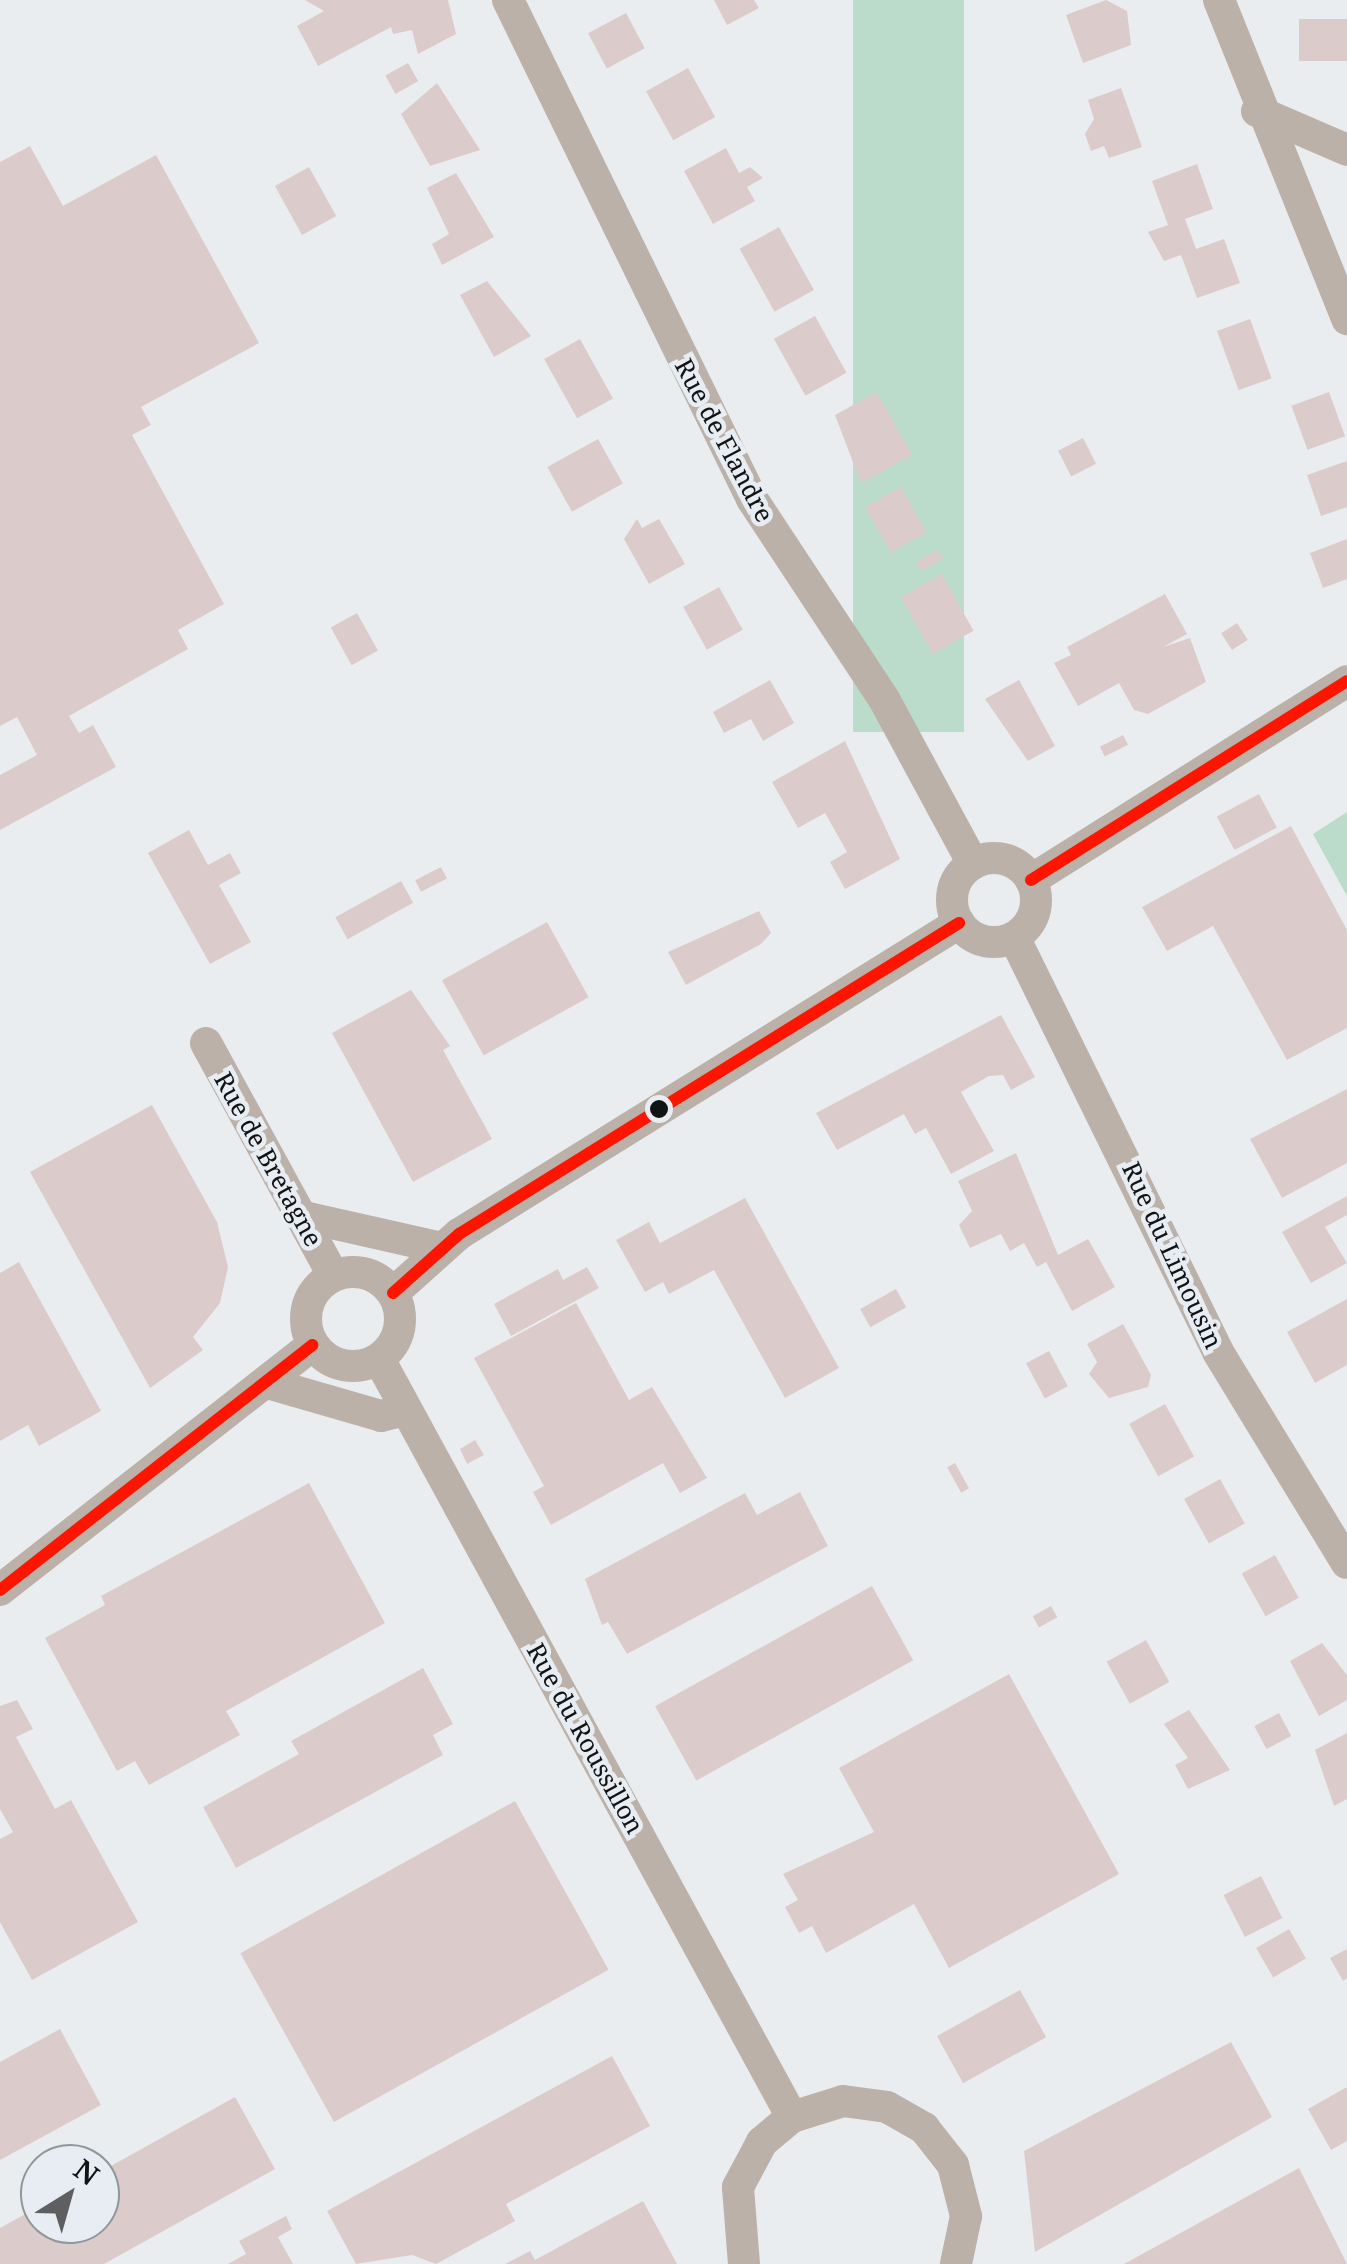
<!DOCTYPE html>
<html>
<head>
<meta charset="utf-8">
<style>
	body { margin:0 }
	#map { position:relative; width:1347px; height:2264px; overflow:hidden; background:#eaedef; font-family:"Noto Serif",serif }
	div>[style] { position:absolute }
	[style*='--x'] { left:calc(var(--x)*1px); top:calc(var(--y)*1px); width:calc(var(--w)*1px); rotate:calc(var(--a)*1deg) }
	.green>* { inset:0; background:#bbdbcb; transform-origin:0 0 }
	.building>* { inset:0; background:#dbcccb; transform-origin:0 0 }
	.minor>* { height:32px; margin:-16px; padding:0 16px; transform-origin:16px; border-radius:16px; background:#bcb1a8 }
	.minor>.ring { margin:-16px; padding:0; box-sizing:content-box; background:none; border:32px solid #bcb1a8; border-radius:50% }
	.bus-1>* { height:12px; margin:-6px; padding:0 6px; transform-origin:6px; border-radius:6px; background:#ff1400 }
	.dots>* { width:28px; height:28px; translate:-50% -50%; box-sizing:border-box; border:5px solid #e7edf2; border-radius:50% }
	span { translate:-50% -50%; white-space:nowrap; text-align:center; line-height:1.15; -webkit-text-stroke:9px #e7edf2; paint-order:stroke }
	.street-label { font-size:25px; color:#111315 }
	.north { position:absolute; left:20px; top:2144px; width:100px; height:100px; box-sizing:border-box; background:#e7edf2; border:2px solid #91969a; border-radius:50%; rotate:37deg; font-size:28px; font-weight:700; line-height:40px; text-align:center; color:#111315 }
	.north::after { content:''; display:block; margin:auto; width:35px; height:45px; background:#5d5f61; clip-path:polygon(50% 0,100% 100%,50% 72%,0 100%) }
</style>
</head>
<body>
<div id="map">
	<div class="green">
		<div style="left:853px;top:0;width:111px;height:732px"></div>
		<div style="clip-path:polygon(1347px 812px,1347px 896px,1313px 834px)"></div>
	</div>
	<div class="building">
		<div style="clip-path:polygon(305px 0,448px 0,456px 34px,418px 54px,412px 30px,393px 34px,391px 27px,318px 66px,297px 26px,324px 11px)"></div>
		<div style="clip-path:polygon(714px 0,754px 0,759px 8px,727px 25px)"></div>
		<div style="clip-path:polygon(1106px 0,1127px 11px,1131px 45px,1083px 63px,1066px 15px)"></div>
		<div style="left:626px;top:13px;width:40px;height:43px;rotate:62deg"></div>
		<div style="left:1347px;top:19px;width:42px;height:48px;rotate:90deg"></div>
		<div style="left:408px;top:63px;width:21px;height:26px;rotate:61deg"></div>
		<div style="left:688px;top:68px;width:56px;height:48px;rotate:61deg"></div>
		<div style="clip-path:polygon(437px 83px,480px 150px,430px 166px,401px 114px)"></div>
		<div style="clip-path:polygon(1121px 88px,1142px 147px,1109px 158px,1104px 146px,1091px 151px,1085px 134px,1094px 119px,1088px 100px)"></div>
		<div style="clip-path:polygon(30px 146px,63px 206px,156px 155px,259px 343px,141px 407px,151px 425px,132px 435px,224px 604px,178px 630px,188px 649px,69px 716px,79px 733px,93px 725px,116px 767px,0 830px,0 775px,37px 755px,17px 717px,0 726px,0 162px)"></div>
		<div style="clip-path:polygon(726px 148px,739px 173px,750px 167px,763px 178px,747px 187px,755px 201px,713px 224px,684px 171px)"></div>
		<div style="clip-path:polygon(1197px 164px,1213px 209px,1185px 219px,1191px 235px,1196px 249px,1224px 239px,1240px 283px,1197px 298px,1181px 255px,1164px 261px,1148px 232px,1168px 225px,1152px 181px)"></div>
		<div style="left:309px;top:167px;width:56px;height:39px;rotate:61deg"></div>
		<div style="clip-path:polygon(456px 173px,494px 237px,442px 265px,432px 244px,449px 234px,427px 188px)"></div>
		<div style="left:779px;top:227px;width:72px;height:45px;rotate:61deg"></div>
		<div style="clip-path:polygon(487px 281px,531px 336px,494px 357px,460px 295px)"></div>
		<div style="left:815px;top:316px;width:65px;height:47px;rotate:61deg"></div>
		<div style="left:1250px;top:319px;width:63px;height:35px;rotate:70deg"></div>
		<div style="left:580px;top:339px;width:68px;height:41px;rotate:61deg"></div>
		<div style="clip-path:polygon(877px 392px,912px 455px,861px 483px,835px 415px)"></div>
		<div style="left:1329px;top:392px;width:47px;height:40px;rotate:70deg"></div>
		<div style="left:1083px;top:438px;width:29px;height:28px;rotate:63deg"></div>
		<div style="left:598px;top:439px;width:51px;height:58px;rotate:61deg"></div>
		<div style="clip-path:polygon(1347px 461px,1347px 507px,1321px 516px,1307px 475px)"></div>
		<div style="left:901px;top:487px;width:52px;height:41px;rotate:61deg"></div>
		<div style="clip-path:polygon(637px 519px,642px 528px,659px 519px,685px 564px,649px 584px,624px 539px)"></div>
		<div style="clip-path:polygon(1347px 539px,1347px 579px,1323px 588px,1310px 553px)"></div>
		<div style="left:938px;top:550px;width:10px;height:25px;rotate:61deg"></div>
		<div style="left:942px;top:574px;width:65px;height:47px;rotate:61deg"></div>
		<div style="left:719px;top:587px;width:49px;height:41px;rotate:61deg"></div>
		<div style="clip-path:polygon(1165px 594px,1187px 634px,1163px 647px,1190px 638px,1206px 682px,1148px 714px,1134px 710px,1119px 683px,1078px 706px,1054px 663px,1071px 655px,1067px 647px)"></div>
		<div style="left:357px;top:613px;width:43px;height:30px;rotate:61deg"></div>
		<div style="left:1237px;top:623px;width:20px;height:19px;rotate:57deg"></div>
		<div style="clip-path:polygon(770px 680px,794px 723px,763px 741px,751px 719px,724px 733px,713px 712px)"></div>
		<div style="clip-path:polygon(1019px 680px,1055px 746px,1028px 761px,985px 699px)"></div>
		<div style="left:1123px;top:735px;width:11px;height:26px;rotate:63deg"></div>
		<div style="clip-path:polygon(845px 741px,900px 859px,845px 889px,830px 862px,847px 852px,825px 813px,798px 828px,772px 782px)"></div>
		<div style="left:1259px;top:794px;width:38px;height:48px;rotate:62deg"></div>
		<div style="clip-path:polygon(1291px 826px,1347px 930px,1347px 1028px,1287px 1060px,1213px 926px,1167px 951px,1142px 907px)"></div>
		<div style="clip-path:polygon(189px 830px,208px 865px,230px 853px,241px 873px,219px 885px,251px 942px,210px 964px,148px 853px)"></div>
		<div style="left:441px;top:867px;width:13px;height:29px;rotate:63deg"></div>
		<div style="left:401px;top:881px;width:25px;height:75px;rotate:61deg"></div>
		<div style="clip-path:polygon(759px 911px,771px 933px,761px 944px,686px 985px,668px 952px)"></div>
		<div style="left:547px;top:922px;width:86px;height:120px;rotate:61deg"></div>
		<div style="clip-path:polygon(411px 990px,450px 1046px,443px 1050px,492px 1139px,413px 1182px,332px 1033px)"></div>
		<div style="clip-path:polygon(1001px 1015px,1035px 1077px,1011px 1090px,1003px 1075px,989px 1076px,961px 1092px,994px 1151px,951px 1174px,926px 1128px,915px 1134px,904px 1114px,837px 1150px,816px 1113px)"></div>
		<div style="clip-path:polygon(1347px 1089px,1347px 1163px,1282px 1198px,1250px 1139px)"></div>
		<div style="clip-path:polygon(152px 1105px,217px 1222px,228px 1267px,220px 1303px,193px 1337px,203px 1350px,150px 1388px,30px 1172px)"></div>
		<div style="clip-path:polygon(1016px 1153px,1058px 1255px,1088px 1239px,1115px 1287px,1072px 1311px,1046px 1262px,1037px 1267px,1024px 1243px,1010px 1251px,1001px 1234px,970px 1248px,959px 1225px,972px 1211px,958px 1181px)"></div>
		<div style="clip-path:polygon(1347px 1196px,1347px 1215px,1325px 1227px,1347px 1263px,1311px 1283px,1282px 1232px)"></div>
		<div style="clip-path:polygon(745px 1198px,839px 1368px,785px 1398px,714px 1270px,669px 1294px,663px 1282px,645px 1292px,616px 1240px,649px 1222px,660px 1243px)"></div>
		<div style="clip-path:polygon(19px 1262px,101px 1411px,39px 1446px,28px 1425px,0 1441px,0 1273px)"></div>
		<div style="clip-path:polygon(587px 1267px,599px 1288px,511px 1336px,494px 1304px,558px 1269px,563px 1280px)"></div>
		<div style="left:896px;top:1289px;width:21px;height:41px;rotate:61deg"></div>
		<div style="clip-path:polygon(1347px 1299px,1347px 1365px,1315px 1383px,1287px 1332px)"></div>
		<div style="clip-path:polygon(576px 1303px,629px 1400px,652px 1387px,707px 1478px,680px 1493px,663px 1463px,551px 1525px,533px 1492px,544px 1486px,474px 1358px)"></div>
		<div style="clip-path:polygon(1123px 1324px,1151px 1375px,1148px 1387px,1109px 1398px,1089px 1374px,1097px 1362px,1087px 1344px)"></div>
		<div style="left:1049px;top:1351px;width:40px;height:26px;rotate:62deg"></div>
		<div style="left:1165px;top:1404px;width:60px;height:41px;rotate:61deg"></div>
		<div style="clip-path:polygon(475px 1440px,484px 1455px,467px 1464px,460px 1449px)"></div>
		<div style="left:955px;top:1463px;width:29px;height:9px;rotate:61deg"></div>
		<div style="left:1220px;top:1479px;width:51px;height:41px;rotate:61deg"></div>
		<div style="clip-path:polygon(309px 1483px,385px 1623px,226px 1711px,240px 1735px,149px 1785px,135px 1761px,117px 1771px,45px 1638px,105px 1605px,101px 1596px)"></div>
		<div style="clip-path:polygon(800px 1492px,828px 1546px,627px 1654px,608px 1622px,602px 1625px,585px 1579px,745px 1493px,757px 1515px)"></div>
		<div style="left:1275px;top:1555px;width:49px;height:38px;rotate:61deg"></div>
		<div style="left:872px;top:1586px;width:85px;height:248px;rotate:61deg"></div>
		<div style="left:1051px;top:1606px;width:13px;height:21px;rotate:61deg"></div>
		<div style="left:1146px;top:1640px;width:48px;height:45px;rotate:61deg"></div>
		<div style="clip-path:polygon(1322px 1643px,1347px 1675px,1347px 1700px,1319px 1716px,1290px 1661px)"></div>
		<div style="clip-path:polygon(423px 1668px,453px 1724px,433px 1735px,443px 1755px,236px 1868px,203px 1807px,299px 1754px,291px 1741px)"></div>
		<div style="clip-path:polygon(1009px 1674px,1119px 1874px,949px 1968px,914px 1904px,826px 1953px,812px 1926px,799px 1933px,785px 1907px,798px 1900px,783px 1874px,874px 1832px,839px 1768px)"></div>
		<div style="clip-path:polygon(17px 1700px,33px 1729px,16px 1737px,55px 1809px,71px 1800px,138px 1922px,32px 1980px,0 1922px,0 1839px,13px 1832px,0 1809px,0 1706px)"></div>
		<div style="clip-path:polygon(1189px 1710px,1230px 1770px,1188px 1789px,1175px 1765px,1188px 1758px,1164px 1724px)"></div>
		<div style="left:1279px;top:1713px;width:26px;height:28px;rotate:62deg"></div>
		<div style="clip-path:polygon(1347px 1733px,1347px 1799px,1334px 1806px,1315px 1750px)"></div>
		<div style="left:515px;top:1801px;width:193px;height:314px;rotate:61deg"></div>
		<div style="left:1261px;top:1876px;width:47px;height:42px;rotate:63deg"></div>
		<div style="left:1289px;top:1929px;width:34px;height:38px;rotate:60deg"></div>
		<div style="clip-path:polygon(1347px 1949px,1347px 1978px,1343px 1981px,1330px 1958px)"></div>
		<div style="left:1020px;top:1990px;width:54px;height:95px;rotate:61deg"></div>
		<div style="clip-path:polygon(60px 2029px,101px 2105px,0 2160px,0 2062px)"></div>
		<div style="clip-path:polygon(1231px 2042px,1272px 2117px,1035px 2252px,1024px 2151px)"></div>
		<div style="clip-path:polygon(612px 2056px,650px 2126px,506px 2204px,515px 2221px,436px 2264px,412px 2255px,356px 2264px,327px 2211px)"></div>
		<div style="clip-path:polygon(1347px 2087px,1347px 2141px,1331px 2150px,1308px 2109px)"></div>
		<div style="clip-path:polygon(235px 2097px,275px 2169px,104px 2264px,0 2264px,0 2228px,40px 2206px,40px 2224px,100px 2224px,100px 2172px)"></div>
		<div style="clip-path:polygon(1299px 2168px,1347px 2264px,1124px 2264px)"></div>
		<div style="clip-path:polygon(643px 2201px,677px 2264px,505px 2264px,530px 2251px,535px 2260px)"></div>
		<div style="clip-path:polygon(286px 2216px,292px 2229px,278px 2237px,293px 2264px,228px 2264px,246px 2254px,239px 2241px)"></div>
	</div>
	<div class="minor">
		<div style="--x:508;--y:0;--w:555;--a:63.94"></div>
		<div style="--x:752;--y:499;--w:242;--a:56.6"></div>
		<div style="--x:885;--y:701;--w:185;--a:61.6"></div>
		<div style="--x:1219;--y:0;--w:344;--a:68.1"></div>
		<div style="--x:1257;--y:111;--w:98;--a:23.4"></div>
		<div class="ring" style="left:952px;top:858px;width:52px;height:52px"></div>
		<div style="--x:1031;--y:880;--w:373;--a:-32.2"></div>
		<div style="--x:1014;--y:937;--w:462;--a:63.8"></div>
		<div style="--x:1218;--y:1352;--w:247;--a:58.6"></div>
		<div style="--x:206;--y:1043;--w:264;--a:61.3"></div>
		<div style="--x:300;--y:1216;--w:146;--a:12.7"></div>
		<div class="ring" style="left:306px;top:1272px;width:62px;height:62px"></div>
		<div style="--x:393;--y:1293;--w:89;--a:-41.8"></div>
		<div style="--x:459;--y:1234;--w:589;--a:-31.88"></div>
		<div style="--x:379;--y:1359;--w:863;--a:61.42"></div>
		<div style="--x:267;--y:1383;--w:119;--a:16.1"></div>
		<div style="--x:381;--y:1416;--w:25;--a:-14"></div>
		<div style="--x:0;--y:1590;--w:397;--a:-38.1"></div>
		<div style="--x:744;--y:2264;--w:77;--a:-94.5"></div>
		<div style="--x:738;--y:2187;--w:51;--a:-61.9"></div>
		<div style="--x:762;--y:2142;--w:39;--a:-40"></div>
		<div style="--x:792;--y:2117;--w:53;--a:-17.4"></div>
		<div style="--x:843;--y:2101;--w:44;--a:7.8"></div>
		<div style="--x:887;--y:2107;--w:43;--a:29.6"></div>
		<div style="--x:924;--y:2128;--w:47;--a:51.9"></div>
		<div style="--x:953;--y:2165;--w:53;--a:75.7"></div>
		<div style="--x:966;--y:2216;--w:49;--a:101.8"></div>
	</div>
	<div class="bus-1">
		<div style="--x:1031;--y:880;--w:373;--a:-32.2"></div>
		<div style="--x:393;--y:1293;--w:89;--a:-41.8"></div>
		<div style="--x:459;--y:1234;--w:589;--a:-31.88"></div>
		<div style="--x:0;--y:1590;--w:397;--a:-38.1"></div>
	</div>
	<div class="dots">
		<div style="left:659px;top:1109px;background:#111315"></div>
	</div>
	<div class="street-label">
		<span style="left:725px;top:440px;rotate:62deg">Rue de Flandre</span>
		<span style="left:269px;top:1159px;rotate:61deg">Rue de Bretagne</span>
		<span style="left:1173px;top:1255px;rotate:65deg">Rue du Limousin</span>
		<span style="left:586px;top:1738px;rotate:61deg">Rue du Roussillon</span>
	</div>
	<div class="north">N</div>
</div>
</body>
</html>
